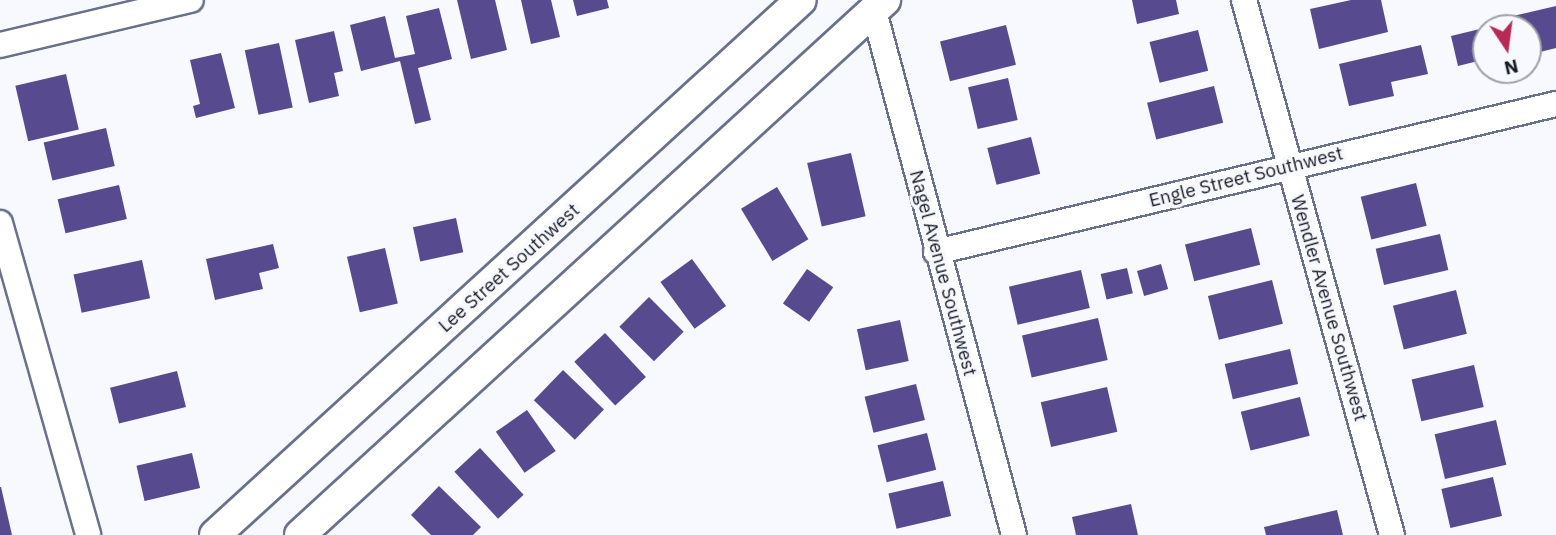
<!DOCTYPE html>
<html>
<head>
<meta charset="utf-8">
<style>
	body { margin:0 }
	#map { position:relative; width:1556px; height:535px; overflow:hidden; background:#f7f9ff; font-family:"IBM Plex Sans",sans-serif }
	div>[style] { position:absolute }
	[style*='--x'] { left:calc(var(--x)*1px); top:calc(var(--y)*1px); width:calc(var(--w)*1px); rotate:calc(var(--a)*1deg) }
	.building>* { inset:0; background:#574a8f; transform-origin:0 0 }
	.roads { filter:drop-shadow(2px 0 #69718b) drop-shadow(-2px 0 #69718b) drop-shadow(0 2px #69718b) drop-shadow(0 -2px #69718b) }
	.minor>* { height:24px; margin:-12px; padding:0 12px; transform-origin:12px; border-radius:12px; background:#fff }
	.tertiary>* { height:30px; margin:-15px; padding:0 15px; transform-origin:15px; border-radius:15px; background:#fff }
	span { translate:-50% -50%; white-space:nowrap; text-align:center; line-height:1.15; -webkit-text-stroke:7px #f7f9ff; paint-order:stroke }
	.street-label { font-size:19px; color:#181c26 }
	.north { position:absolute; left:1472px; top:14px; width:70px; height:70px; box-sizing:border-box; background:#f7f9ff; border:2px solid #9ea1a8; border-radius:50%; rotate:167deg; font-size:19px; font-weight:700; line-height:28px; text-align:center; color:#181c26 }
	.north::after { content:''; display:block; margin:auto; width:24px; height:32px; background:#b92955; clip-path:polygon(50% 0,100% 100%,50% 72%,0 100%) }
</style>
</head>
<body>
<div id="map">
	<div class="building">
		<div style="clip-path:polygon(457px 0,495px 0,507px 50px,471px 59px)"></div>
		<div style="clip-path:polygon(521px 0,551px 0,560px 37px,531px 44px)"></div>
		<div style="clip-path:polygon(573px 0,607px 0,609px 8px,577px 16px)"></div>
		<div style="clip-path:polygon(1132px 0,1176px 0,1179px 14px,1137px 24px)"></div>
		<div style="clip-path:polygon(1351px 0,1381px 0,1388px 32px,1319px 49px,1310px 9px)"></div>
		<div style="clip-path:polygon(1556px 6px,1556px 48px,1528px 55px,1528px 28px,1512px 28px,1509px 17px)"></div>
		<div style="clip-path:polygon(439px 8px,452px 59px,418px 68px,431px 120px,415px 124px,400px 61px,361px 71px,350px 25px,385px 16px,395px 58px,415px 54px,406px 16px)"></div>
		<div style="left:1006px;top:25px;width:41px;height:68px;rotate:76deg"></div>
		<div style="clip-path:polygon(1484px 28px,1486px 59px,1458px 66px,1451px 36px)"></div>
		<div style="left:1198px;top:30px;width:42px;height:50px;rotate:76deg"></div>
		<div style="clip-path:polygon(334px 31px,343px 71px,334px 73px,339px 96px,309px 103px,295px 40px)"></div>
		<div style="left:279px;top:43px;width:66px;height:35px;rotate:78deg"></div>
		<div style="clip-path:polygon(1421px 45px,1428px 74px,1391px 82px,1394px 96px,1349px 106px,1339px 64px)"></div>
		<div style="clip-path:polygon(221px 53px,235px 108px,196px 118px,193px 106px,200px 104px,190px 60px)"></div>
		<div style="left:66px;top:74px;width:57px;height:52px;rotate:77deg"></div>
		<div style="left:1008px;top:78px;width:43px;height:41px;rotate:77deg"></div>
		<div style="left:1214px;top:86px;width:38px;height:69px;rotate:76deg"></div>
		<div style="left:106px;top:128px;width:39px;height:64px;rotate:77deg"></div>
		<div style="left:1031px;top:137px;width:38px;height:45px;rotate:76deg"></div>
		<div style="left:851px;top:153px;width:65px;height:45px;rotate:77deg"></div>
		<div style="left:1416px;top:183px;width:44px;height:57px;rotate:76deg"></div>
		<div style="left:119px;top:185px;width:35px;height:63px;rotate:77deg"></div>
		<div style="left:777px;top:187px;width:61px;height:42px;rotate:59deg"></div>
		<div style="left:456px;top:218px;width:35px;height:44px;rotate:78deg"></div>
		<div style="left:1251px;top:228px;width:38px;height:68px;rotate:76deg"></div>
		<div style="left:1440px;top:234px;width:37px;height:66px;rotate:77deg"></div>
		<div style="clip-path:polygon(273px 244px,279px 268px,259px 273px,263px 289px,215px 300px,206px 259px)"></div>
		<div style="left:385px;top:248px;width:57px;height:39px;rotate:77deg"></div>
		<div style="left:692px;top:259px;width:58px;height:39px;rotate:54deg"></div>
		<div style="left:142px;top:260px;width:39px;height:70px;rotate:78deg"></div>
		<div style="left:1161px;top:264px;width:26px;height:25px;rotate:74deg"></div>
		<div style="left:1127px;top:268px;width:26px;height:27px;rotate:77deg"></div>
		<div style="left:807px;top:269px;width:32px;height:42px;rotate:35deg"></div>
		<div style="left:1081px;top:270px;width:39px;height:74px;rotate:77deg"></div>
		<div style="left:1272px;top:280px;width:45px;height:66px;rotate:76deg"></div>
		<div style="left:1456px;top:290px;width:45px;height:65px;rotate:76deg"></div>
		<div style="left:649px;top:297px;width:49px;height:42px;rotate:45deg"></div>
		<div style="left:1098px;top:318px;width:43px;height:78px;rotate:77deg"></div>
		<div style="left:900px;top:320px;width:42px;height:44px;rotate:78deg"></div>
		<div style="left:605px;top:333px;width:60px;height:42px;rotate:47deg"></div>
		<div style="left:1290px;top:349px;width:36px;height:67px;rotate:77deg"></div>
		<div style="left:1474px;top:365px;width:43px;height:64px;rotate:77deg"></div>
		<div style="left:563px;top:370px;width:57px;height:42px;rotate:44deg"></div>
		<div style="left:177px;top:371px;width:37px;height:69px;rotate:76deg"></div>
		<div style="left:916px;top:384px;width:37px;height:53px;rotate:76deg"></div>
		<div style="left:1107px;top:387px;width:46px;height:68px;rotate:77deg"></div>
		<div style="left:1300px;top:397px;width:40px;height:61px;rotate:76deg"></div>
		<div style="left:527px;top:410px;width:50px;height:38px;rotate:55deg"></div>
		<div style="left:1496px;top:420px;width:46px;height:63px;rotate:77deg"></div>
		<div style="left:927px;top:433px;width:38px;height:51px;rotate:76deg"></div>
		<div style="left:480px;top:448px;width:64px;height:35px;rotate:47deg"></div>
		<div style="left:192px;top:453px;width:36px;height:57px;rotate:77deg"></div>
		<div style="left:1493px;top:477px;width:40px;height:53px;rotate:77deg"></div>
		<div style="left:943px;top:481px;width:36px;height:56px;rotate:77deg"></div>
		<div style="clip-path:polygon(439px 486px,481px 527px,473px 535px,431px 535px,411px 515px)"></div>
		<div style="clip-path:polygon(0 487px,1px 487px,12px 535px,0 535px)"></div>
		<div style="clip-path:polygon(1131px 504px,1138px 535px,1076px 535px,1072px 517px)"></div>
		<div style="clip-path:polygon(1337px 510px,1343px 535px,1266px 535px,1264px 527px)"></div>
	</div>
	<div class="roads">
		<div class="minor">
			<div style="--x:1244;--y:0;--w:555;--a:74.54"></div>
			<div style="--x:874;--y:11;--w:542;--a:75.04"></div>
			<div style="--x:0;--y:45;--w:196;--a:-13.3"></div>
			<div style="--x:0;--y:223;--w:324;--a:74.2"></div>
			<div style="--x:936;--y:252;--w:637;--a:-13.43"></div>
		</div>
		<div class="tertiary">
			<div style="--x:215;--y:535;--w:793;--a:-42.4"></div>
			<div style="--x:300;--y:535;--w:793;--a:-42.44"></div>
		</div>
	</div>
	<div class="street-label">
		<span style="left:1246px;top:177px;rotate:-14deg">Engle Street Southwest</span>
		<span style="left:509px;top:268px;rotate:-42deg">Lee Street Southwest</span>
		<span style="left:943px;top:273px;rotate:75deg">Nagel Avenue Southwest</span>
		<span style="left:1329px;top:308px;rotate:74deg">Wendler Avenue Southwest</span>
	</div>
	<div class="north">N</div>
</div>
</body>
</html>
